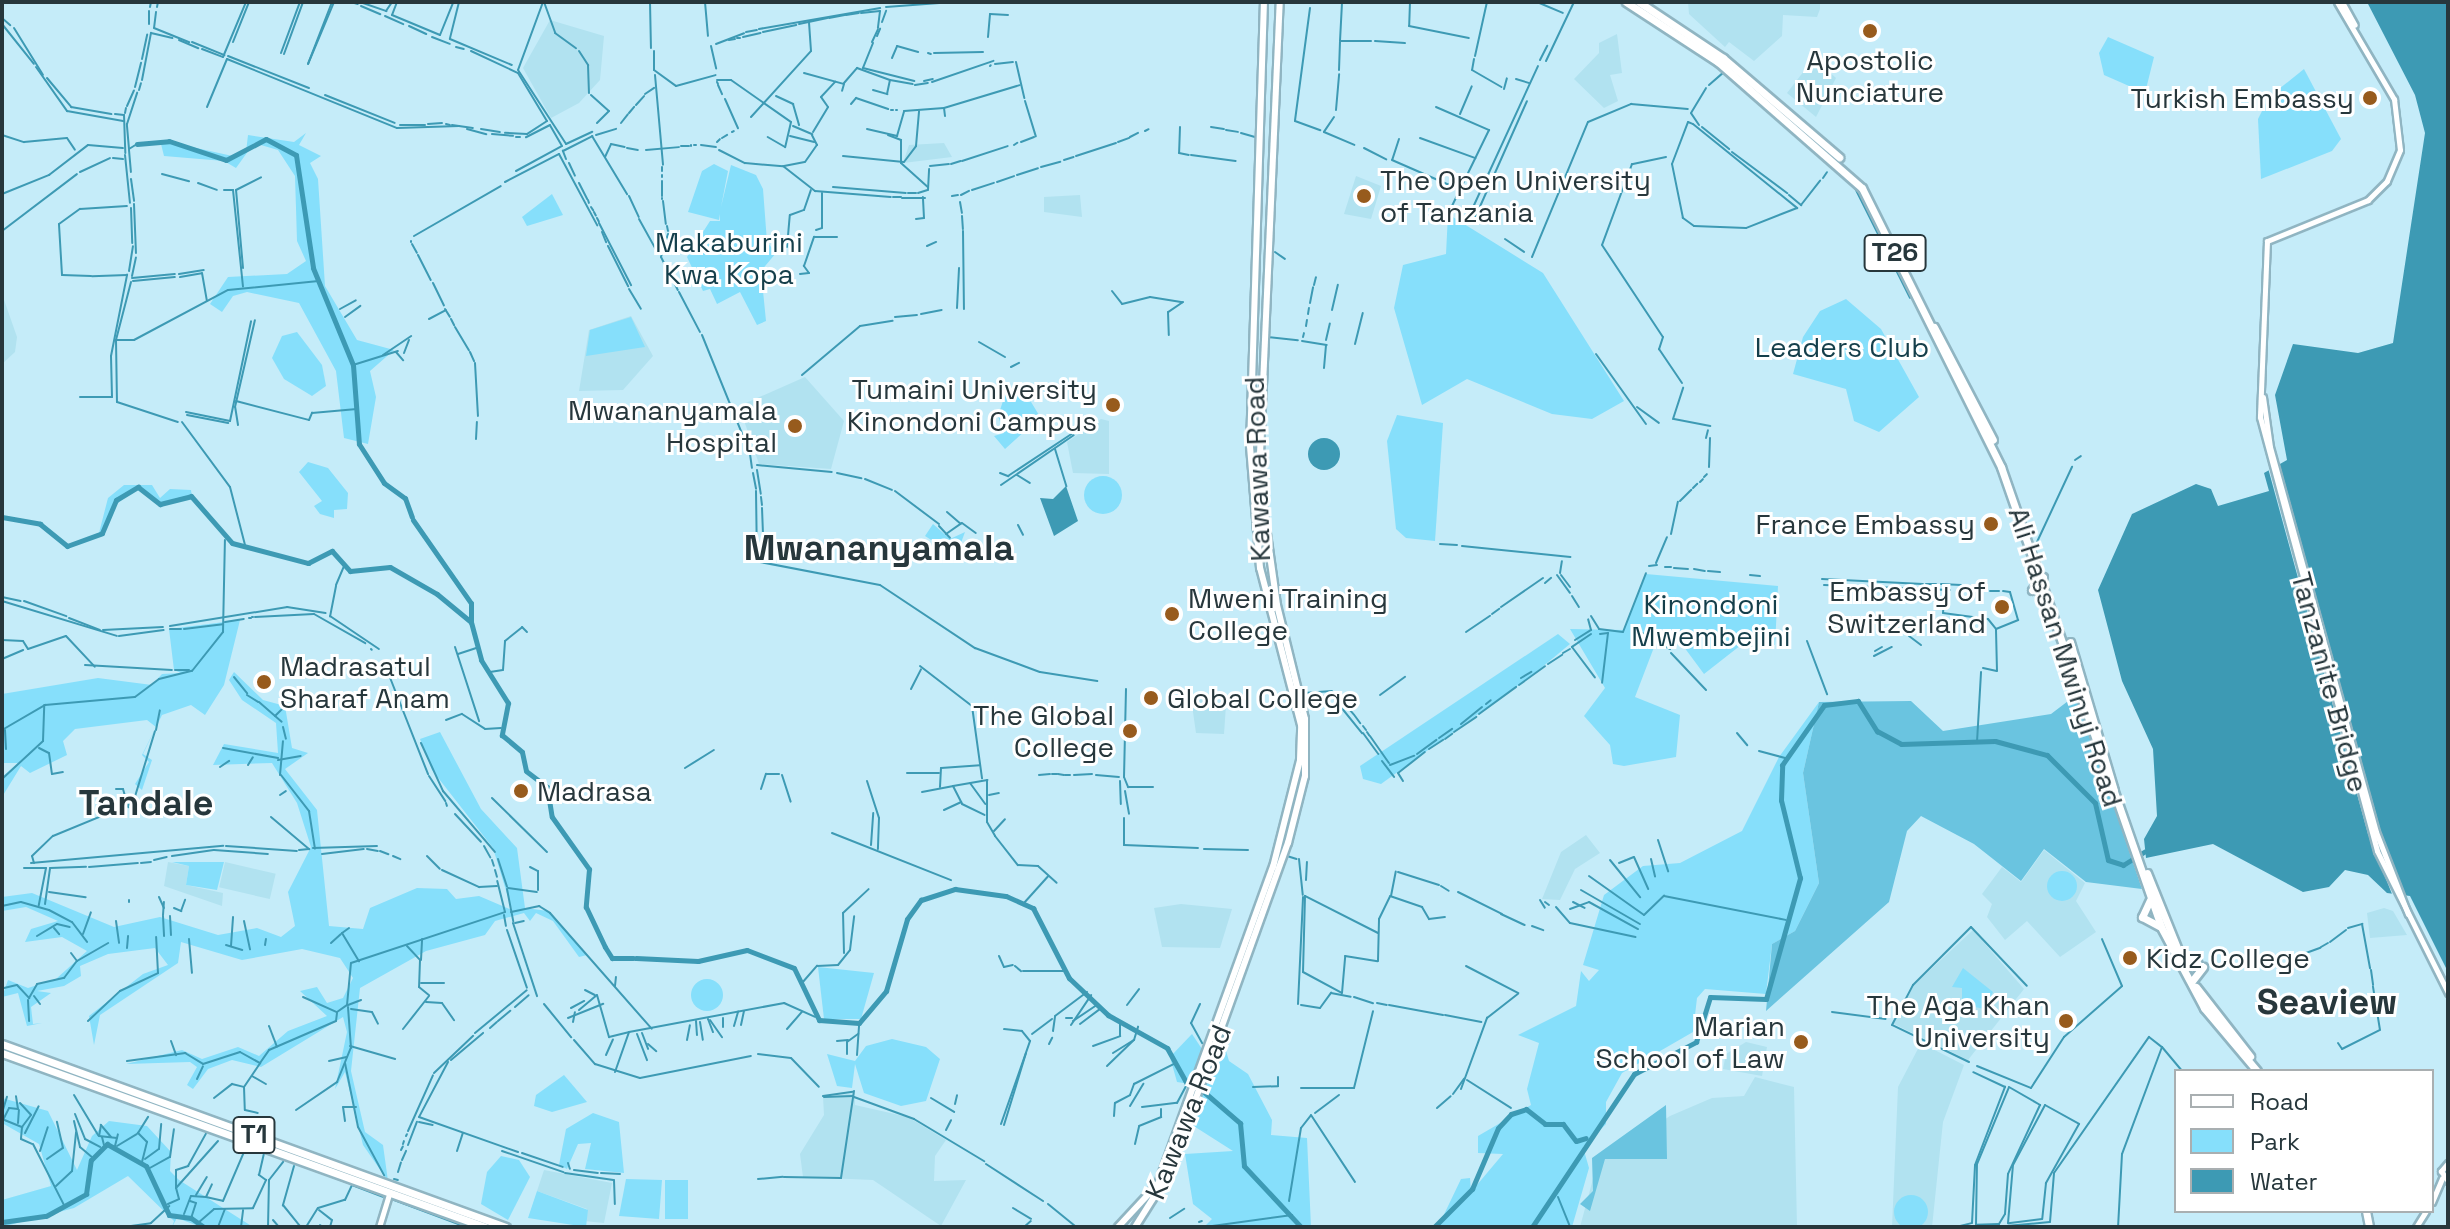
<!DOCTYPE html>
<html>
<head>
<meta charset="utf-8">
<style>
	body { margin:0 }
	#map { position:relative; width:2450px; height:1229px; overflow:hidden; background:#c5ecf9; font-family:"Space Grotesk",sans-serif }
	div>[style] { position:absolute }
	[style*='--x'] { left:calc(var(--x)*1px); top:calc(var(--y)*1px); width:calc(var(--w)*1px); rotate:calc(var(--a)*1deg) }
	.built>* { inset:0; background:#b1e2f0; transform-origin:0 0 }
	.green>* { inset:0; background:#86dffb; transform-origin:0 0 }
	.round { border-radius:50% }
	.forest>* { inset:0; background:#6ac4e0 }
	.water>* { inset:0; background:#3d9ab4 }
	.pier>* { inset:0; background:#c5ecf9 }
	.stream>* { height:2px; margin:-1px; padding:0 1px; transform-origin:1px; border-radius:1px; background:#3d9ab4 }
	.river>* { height:5px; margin:-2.5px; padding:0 2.5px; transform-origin:2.5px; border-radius:2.5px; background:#3d9ab4 }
	.roads { filter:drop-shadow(2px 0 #90b5c2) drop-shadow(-2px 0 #90b5c2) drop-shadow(0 2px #90b5c2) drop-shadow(0 -2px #90b5c2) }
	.secondary>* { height:5px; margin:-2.5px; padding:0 2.5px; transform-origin:2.5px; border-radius:2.5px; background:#fff }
	.primary>* { height:6px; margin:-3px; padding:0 3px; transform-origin:3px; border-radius:3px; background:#fff }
	.highway>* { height:7px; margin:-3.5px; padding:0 3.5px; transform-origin:3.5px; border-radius:3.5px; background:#fff }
	.dots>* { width:22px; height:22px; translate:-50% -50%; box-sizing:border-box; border:4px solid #fff; border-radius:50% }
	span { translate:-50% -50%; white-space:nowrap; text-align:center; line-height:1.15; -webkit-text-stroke:6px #fff; paint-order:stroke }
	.shield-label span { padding:2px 6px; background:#fff; border:2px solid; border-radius:6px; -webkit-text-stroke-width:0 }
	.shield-label { font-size:26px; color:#27373c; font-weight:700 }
	.poi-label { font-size:28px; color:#27373c }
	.right { translate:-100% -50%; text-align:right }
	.left { translate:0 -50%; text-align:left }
	.park-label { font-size:28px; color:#153f4b }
	.street-label { font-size:28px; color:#27373c }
	.district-label { font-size:36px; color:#27373c; font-weight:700 }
	.frame { position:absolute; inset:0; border:4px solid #27373c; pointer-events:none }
	.legend { position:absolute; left:2174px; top:1069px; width:260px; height:144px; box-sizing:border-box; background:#fff; border:2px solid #a9afb1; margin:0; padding:10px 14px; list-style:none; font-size:24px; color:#27373c }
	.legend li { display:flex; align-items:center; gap:16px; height:40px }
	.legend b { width:40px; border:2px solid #a9afb1 }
</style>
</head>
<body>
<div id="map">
	<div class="built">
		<div style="clip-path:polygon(1688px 2px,1820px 2px,1820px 9px,1817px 17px,1783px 15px,1782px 36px,1754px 61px,1729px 42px,1725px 47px,1689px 14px)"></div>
		<div style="clip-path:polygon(550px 20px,604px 36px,600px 80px,579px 103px,551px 118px,523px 68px)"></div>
		<div style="clip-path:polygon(1617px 34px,1622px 73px,1610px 75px,1618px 101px,1604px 108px,1574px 79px,1599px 53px,1599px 43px)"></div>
		<div style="clip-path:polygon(1814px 58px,1836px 78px,1816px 117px,1787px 93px)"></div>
		<div style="clip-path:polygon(944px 143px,952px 157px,903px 163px,909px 145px)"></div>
		<div style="clip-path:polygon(1356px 176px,1381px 186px,1371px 219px,1344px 214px)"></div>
		<div style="clip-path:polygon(1080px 195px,1082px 217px,1044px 212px,1044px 197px)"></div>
		<div style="clip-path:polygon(2px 294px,17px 337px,15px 352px,2px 364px)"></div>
		<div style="clip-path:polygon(631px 316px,653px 356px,623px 390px,579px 391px,589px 330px)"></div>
		<div style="clip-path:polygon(805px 377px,844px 421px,831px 469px,759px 464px,739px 406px)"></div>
		<div style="clip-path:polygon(1101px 419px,1109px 421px,1109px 474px,1073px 473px,1067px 442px)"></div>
		<div style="clip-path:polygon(1199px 697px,1226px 705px,1224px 734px,1196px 733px,1191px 698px)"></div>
		<div style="clip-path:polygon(1586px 835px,1600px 853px,1575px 869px,1560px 900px,1542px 899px,1561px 852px)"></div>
		<div style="clip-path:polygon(2044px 850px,2085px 883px,2076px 901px,2096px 932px,2060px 957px,2027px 921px,2005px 940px,1987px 917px,1992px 904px,1982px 894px,2002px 867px,2021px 882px)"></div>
		<div style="clip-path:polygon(168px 862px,189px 866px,186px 885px,223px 893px,222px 906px,164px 886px)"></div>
		<div style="left:225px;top:862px;width:52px;height:26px;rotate:13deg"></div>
		<div style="clip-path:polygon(1181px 904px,1232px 909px,1220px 948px,1162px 947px,1154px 908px)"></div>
		<div style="clip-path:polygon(2384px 908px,2393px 911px,2407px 935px,2370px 938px,2367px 913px)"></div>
		<div style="clip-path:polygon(1973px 930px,2024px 989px,1968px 1060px,1892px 1023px,1914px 985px)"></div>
		<div style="clip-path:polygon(1746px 1042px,1767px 1047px,1762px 1076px,1723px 1069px,1726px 1054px)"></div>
		<div style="clip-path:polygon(1921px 1043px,1964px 1065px,1943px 1122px,1932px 1227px,1892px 1227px,1898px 1087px)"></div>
		<div style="clip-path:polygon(1755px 1077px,1794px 1087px,1797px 1227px,1580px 1227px,1597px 1164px,1670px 1116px,1712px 1098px,1744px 1096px)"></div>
		<div style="clip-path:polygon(855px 1093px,855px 1105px,908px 1117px,946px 1140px,935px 1156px,934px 1181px,966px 1180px,941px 1226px,873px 1180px,803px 1177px,800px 1154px,824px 1115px,823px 1097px)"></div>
		<div style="clip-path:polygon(544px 1170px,612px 1183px,604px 1223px,584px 1221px,587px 1209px,537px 1191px)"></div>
	</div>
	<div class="green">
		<div style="clip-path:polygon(2108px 37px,2154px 57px,2145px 93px,2104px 75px,2099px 53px)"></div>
		<div style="clip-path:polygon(2304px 69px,2341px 139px,2332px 151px,2261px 179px,2258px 119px,2269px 97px)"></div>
		<div style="clip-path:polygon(306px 133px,299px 145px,321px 156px,310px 163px,318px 179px,325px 286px,357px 340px,394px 350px,370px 371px,376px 397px,368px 444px,344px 438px,336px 371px,299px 303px,247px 292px,233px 296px,222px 312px,210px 304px,228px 277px,287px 274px,306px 261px,297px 241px,295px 176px,278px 150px,254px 143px,236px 168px,224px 161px,164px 156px,160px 140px,237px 157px,246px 152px,248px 135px,294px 142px)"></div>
		<div style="clip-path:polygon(714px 164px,728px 171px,721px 207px,731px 165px,756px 175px,763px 189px,767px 242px,776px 253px,761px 271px,766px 321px,757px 325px,740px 292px,717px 304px,710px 289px,703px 291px,687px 257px,710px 221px,720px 221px,720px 214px,719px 220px,688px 212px,702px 171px)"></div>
		<div style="clip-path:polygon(552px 194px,563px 215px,527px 226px,522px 217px)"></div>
		<div style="clip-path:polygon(1448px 214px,1543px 273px,1624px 401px,1592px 419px,1552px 414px,1467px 379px,1422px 405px,1394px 308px,1403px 265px,1446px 254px)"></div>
		<div style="clip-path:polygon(1846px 299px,1881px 329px,1919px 397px,1879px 432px,1854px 421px,1846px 389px,1793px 374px,1803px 337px,1820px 311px)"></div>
		<div style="clip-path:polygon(631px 317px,645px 347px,586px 356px,590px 330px)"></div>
		<div style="clip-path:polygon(297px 332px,322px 365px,326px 386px,312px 396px,284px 379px,272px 358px,282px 336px)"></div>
		<div style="clip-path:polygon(1022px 387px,1045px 425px,1036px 421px,1005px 449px,994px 436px,1004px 433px,998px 416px,1007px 389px)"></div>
		<div style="clip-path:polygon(1397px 415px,1443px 423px,1435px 541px,1406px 538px,1396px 529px,1387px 441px)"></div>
		<div style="clip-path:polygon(308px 462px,328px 468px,348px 493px,347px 509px,334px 510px,334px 518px,320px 514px,314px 506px,322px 501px,299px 472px)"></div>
		<div class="round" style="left:1084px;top:476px;width:38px;height:38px"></div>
		<div style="clip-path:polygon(124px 485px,152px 485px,160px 498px,170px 489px,191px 490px,192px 497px,160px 505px,137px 489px,112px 507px,104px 532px,64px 546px,99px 533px,108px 498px)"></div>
		<div style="clip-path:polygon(933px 524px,950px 539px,965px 532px,958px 551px,940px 562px,929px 554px,936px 543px,925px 536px)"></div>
		<div style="clip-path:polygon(1646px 574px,1778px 586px,1775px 645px,1741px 645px,1704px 674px,1681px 643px,1656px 642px,1635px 697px,1680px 715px,1676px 757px,1624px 766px,1613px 764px,1610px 745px,1584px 716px,1605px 688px,1570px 629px,1624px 630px)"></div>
		<div style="clip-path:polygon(240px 620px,224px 685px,205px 715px,191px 705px,162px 715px,143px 754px,152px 760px,142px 790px,135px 784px,149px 762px,142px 755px,156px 727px,147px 720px,75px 729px,63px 741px,67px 755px,30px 773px,21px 766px,2px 797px,2px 777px,18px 763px,2px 763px,2px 694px,98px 678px,152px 685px,162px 674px,181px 673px,174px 670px,169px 629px)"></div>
		<div style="clip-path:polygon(1558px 634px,1570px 644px,1535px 673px,1381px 784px,1363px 779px,1360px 766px)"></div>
		<div style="clip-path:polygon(234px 672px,263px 700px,285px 706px,292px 748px,308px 753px,285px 769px,317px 810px,329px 926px,363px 929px,370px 908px,417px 888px,447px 889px,456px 899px,479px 896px,512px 910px,493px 848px,432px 770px,420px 739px,440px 732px,481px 809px,517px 848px,525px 908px,548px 911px,587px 955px,579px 957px,553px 921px,536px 913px,530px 921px,524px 913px,495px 921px,485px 935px,426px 951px,360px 988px,351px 1071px,365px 1132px,383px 1145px,388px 1181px,363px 1145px,345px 1072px,335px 1089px,347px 1032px,343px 1017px,261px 1067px,232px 1060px,208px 1069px,193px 1089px,187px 1085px,197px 1067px,190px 1062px,126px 1064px,182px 1050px,202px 1059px,238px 1047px,259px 1056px,288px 1031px,327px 1016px,300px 991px,317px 987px,327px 1003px,343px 998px,353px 978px,340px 958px,302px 949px,242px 960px,181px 942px,178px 963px,100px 1015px,94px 1045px,89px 1016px,143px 974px,168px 965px,155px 948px,108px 954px,80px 966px,81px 976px,64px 986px,37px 991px,51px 993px,31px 1007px,33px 1024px,42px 1023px,27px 1026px,18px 993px,2px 997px,8px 980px,28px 988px,56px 979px,87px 951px,62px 937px,25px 942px,31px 929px,58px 921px,26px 907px,2px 911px,2px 897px,32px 893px,114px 927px,160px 917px,218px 935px,257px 928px,281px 937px,295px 926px,288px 892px,311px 847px,297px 803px,272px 763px,213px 765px,224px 744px,278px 753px,276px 723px,242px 700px,229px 680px)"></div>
		<div style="clip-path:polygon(1819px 702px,1803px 773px,1819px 883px,1795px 931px,1772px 944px,1766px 994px,1705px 989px,1697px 998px,1693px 1032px,1622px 1073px,1606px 1102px,1606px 1124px,1583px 1147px,1589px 1168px,1572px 1227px,1438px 1227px,1461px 1179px,1470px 1178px,1471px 1192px,1503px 1154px,1478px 1153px,1478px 1136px,1531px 1105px,1527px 1089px,1539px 1043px,1518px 1035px,1576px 1006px,1581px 971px,1589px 981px,1599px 970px,1583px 965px,1604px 895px,1643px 866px,1680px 863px,1742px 831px,1779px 757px)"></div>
		<div style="clip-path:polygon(172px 862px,224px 862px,217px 890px,186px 885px,189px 866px)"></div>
		<div class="round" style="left:2047px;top:871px;width:30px;height:30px"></div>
		<div style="clip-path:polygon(818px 967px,874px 973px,861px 1019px,824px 1019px)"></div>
		<div style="clip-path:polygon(1963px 968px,1993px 992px,1984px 1009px,1962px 1004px,1962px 988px,1952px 987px)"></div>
		<div class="round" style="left:691px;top:979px;width:32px;height:32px"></div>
		<div style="clip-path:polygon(1192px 1034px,1202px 1049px,1198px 1062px,1190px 1084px,1177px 1082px,1170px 1057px)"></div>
		<div style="clip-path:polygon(1221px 1034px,1229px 1061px,1248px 1074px,1272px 1120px,1271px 1135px,1307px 1138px,1311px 1227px,1204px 1227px,1212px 1219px,1193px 1204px,1185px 1154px,1233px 1151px,1189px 1123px)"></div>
		<div style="clip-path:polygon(892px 1039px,926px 1047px,940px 1059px,926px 1101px,901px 1106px,864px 1093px,855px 1064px,852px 1088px,837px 1086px,827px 1054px,855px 1061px,866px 1046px)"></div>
		<div style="clip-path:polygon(564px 1075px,587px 1102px,552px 1112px,534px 1106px,536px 1095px)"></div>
		<div style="clip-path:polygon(2px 1098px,48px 1111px,77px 1170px,92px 1136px,109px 1121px,147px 1126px,171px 1152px,170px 1171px,179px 1180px,253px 1227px,201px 1227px,177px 1218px,172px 1227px,174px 1221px,128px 1176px,74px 1208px,2px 1227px,2px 1200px,51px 1186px,39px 1144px,2px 1123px)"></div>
		<div style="clip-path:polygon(593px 1113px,619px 1122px,624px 1173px,585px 1169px,591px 1143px,578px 1144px,567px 1169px,559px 1165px,566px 1129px)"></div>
		<div style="clip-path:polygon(501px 1156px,519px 1160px,530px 1177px,508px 1220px,481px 1204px,487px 1172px)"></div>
		<div style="clip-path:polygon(626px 1179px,662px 1180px,659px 1219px,619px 1216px)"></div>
		<div style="left:665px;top:1180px;width:23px;height:39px"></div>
		<div style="clip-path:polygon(537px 1191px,588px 1210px,586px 1227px,528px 1218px)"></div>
		<div class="round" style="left:1894px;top:1195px;width:34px;height:34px"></div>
	</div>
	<div class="forest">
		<div style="clip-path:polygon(2076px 695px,2142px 889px,2086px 882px,2044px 849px,2021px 881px,1974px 844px,1921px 816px,1907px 831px,1889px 902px,1766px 1011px,1772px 944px,1795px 931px,1819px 883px,1803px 773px,1819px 702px,1911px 701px,1943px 731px,2051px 714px)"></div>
		<div style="clip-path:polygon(1666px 1105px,1667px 1159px,1605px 1159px,1590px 1211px,1580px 1204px,1593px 1191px,1592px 1158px)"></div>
	</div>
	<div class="water">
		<div style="clip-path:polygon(2367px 2px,2448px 2px,2448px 972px,2410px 896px,2387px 893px,2368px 875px,2345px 870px,2329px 887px,2303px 892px,2213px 844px,2146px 858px,2144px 839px,2157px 816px,2153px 749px,2122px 681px,2098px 590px,2132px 514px,2196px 484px,2211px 489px,2218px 506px,2269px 491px,2264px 473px,2287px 460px,2275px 395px,2293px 344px,2358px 353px,2393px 343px,2425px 133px,2415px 95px)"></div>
		<div class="round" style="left:1308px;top:438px;width:32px;height:32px"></div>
		<div style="clip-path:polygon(1066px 486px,1078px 521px,1054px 536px,1040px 498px,1053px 499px)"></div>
	</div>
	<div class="pier">
		<div style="clip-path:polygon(2277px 465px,2383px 850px,2402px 897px,2394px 899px,2368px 834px,2268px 468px)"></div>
	</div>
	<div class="stream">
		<div style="--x:332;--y:2;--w:66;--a:111.2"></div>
		<div style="--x:308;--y:64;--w:67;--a:-67.2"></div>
		<div style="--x:351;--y:2;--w:7;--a:16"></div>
		<div style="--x:360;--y:2;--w:28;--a:19"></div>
		<div style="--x:386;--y:11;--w:11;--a:-56"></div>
		<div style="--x:397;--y:2;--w:14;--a:111"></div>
		<div style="--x:392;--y:15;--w:52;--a:22.6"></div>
		<div style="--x:440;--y:35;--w:35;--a:-68"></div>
		<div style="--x:459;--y:2;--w:38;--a:104"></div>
		<div style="--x:450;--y:39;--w:67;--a:22.8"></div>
		<div style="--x:543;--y:2;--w:72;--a:110.2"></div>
		<div style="--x:518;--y:70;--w:88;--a:57"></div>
		<div style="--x:566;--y:144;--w:29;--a:-25"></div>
		<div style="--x:544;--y:2;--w:33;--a:70"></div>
		<div style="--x:555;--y:33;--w:26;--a:36"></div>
		<div style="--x:650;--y:2;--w:46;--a:88.8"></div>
		<div style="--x:705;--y:2;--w:34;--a:85"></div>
		<div style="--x:1410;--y:2;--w:24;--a:92"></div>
		<div style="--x:1409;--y:26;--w:61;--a:11.3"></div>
		<div style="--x:1537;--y:2;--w:28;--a:23"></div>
		<div style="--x:361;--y:6;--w:21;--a:23"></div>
		<div style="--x:150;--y:7;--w:5;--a:-79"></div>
		<div style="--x:157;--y:7;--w:5;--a:-79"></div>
		<div style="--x:886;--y:7;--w:67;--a:-4.3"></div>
		<div style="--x:1310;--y:8;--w:114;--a:97.6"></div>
		<div style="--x:1295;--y:121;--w:27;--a:20"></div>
		<div style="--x:156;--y:12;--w:16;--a:97"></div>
		<div style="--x:154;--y:28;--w:38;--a:22"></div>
		<div style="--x:861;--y:13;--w:19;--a:-6"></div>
		<div style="--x:880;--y:11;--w:17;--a:97"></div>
		<div style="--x:846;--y:15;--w:13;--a:-9"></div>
		<div style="--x:385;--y:16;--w:20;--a:24"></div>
		<div style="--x:2;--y:18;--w:11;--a:41"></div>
		<div style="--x:829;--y:18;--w:16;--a:-11"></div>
		<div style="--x:882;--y:22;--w:12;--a:-70"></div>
		<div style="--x:2;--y:24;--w:51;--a:51.3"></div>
		<div style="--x:149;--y:24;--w:13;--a:-90"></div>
		<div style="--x:799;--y:24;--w:29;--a:-12"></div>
		<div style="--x:409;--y:26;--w:19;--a:25"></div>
		<div style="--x:14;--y:28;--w:55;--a:58.3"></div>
		<div style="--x:759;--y:29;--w:123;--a:-9.8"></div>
		<div style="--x:746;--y:32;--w:11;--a:-10"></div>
		<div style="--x:763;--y:32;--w:34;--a:-12"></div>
		<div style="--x:877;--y:36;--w:8;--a:-67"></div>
		<div style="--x:432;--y:37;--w:19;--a:21"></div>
		<div style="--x:743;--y:37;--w:18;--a:-13"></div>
		<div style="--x:988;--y:37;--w:23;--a:-85"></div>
		<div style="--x:990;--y:14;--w:18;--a:3"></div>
		<div style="--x:737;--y:38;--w:3;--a:0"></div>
		<div style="--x:179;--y:40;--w:21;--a:23"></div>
		<div style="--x:729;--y:40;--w:6;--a:-9"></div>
		<div style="--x:1340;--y:41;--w:39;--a:-87"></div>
		<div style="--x:1341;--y:41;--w:30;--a:0"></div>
		<div style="--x:1375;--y:41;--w:30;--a:4"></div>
		<div style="--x:192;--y:42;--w:35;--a:22"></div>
		<div style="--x:233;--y:42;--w:43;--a:-68.2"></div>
		<div style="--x:872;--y:42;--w:14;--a:-65"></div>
		<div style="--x:873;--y:43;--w:27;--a:112"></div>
		<div style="--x:863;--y:68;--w:53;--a:14.3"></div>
		<div style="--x:716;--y:44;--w:30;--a:-21"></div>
		<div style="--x:711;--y:46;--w:23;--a:77"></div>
		<div style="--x:456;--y:47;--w:8;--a:14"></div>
		<div style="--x:202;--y:49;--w:22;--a:21"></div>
		<div style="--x:223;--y:57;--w:60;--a:-67.3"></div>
		<div style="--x:471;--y:51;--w:52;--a:25.1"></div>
		<div style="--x:518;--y:73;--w:56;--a:58.9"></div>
		<div style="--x:547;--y:121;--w:24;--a:147"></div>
		<div style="--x:527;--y:134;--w:22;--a:-177"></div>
		<div style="--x:579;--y:51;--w:17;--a:57"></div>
		<div style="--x:588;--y:65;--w:28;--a:88"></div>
		<div style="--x:654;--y:51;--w:19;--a:90"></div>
		<div style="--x:654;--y:70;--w:27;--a:36"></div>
		<div style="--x:676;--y:86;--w:41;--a:-15.4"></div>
		<div style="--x:281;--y:53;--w:54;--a:-69.6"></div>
		<div style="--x:928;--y:53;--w:3;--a:18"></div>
		<div style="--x:934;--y:53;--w:49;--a:-1.2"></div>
		<div style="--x:284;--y:54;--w:55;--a:-69.9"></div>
		<div style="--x:228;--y:56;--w:87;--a:21.6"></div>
		<div style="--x:1475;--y:56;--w:55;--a:-77.5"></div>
		<div style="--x:892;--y:58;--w:13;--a:-67"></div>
		<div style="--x:897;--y:46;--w:22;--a:16"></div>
		<div style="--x:142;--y:59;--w:25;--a:-78"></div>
		<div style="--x:1474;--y:59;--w:11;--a:100"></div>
		<div style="--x:1472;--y:70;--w:34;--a:30"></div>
		<div style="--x:1540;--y:60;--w:16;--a:-63"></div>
		<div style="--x:1546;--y:61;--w:65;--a:-64.6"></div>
		<div style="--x:1016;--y:62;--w:37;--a:77"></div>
		<div style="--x:995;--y:64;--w:18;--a:-6"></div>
		<div style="--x:990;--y:66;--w:1;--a:-45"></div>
		<div style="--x:36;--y:67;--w:54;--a:54.8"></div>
		<div style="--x:67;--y:111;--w:57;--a:10.1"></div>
		<div style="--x:1339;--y:70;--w:28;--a:-88"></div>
		<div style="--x:804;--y:73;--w:41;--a:15.4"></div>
		<div style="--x:844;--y:84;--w:7;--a:106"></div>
		<div style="--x:655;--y:75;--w:90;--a:84.9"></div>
		<div style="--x:47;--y:78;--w:38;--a:50"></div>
		<div style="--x:71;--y:107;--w:41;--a:9.9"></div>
		<div style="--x:1516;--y:79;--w:14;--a:17"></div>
		<div style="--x:142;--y:80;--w:48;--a:-79.2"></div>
		<div style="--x:151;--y:33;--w:22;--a:13"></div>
		<div style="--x:717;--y:80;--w:14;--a:0"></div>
		<div style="--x:731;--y:80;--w:73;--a:35"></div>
		<div style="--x:791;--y:122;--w:26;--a:103"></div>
		<div style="--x:785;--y:147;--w:20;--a:-150"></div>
		<div style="--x:924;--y:81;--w:9;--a:-13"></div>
		<div style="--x:717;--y:82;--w:2;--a:63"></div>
		<div style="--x:932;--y:82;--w:65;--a:-19"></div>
		<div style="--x:844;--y:83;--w:20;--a:-49"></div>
		<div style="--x:857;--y:68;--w:35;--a:20"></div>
		<div style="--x:718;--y:85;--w:10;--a:66"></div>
		<div style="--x:915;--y:85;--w:13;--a:-9"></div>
		<div style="--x:1709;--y:85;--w:20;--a:-41"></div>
		<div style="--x:135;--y:87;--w:25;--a:-76"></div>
		<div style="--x:1504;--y:89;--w:11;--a:-75"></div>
		<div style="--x:139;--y:90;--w:7;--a:-74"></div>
		<div style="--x:873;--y:90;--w:15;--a:16"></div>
		<div style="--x:887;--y:94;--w:14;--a:-78"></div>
		<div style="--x:890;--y:80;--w:23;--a:10"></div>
		<div style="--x:645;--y:94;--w:11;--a:-34"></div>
		<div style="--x:325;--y:95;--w:75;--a:21.8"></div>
		<div style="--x:591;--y:95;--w:24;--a:42"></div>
		<div style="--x:609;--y:111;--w:17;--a:135"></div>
		<div style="--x:776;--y:96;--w:19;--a:25"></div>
		<div style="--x:793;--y:104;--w:22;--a:74"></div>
		<div style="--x:725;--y:99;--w:32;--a:66"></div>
		<div style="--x:1025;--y:101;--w:37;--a:73"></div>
		<div style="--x:851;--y:104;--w:8;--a:-50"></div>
		<div style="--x:856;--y:98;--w:34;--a:19"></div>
		<div style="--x:636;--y:105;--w:12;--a:-48"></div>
		<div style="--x:127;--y:106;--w:17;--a:-66"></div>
		<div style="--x:207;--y:107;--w:52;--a:-67.4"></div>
		<div style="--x:227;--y:59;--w:183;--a:22.1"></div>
		<div style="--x:397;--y:128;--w:62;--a:-1.8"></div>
		<div style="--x:1436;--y:107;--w:58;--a:23.5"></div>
		<div style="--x:1489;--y:130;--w:87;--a:116"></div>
		<div style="--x:891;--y:110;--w:2;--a:0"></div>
		<div style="--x:896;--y:110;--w:1;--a:0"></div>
		<div style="--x:1336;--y:110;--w:36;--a:-85"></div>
		<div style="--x:125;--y:113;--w:5;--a:-79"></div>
		<div style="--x:629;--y:113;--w:8;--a:-50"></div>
		<div style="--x:115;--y:114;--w:9;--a:6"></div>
		<div style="--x:124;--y:115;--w:38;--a:88"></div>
		<div style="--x:1460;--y:114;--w:30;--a:-67"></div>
		<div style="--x:945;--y:116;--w:8;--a:-97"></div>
		<div style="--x:944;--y:108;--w:79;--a:-16.8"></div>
		<div style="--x:751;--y:117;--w:89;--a:-47.7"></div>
		<div style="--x:811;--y:51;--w:29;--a:-94"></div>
		<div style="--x:1334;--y:117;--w:18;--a:124"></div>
		<div style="--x:1324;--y:132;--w:33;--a:23"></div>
		<div style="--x:1688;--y:122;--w:5;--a:22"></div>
		<div style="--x:1693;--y:124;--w:134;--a:38.9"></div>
		<div style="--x:1797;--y:208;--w:55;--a:158.6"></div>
		<div style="--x:1746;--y:228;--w:52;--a:-177.8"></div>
		<div style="--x:1694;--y:226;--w:14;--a:-144"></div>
		<div style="--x:1683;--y:218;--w:55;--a:-101.5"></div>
		<div style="--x:1672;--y:164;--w:45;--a:-69.1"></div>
		<div style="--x:621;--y:123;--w:11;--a:-52"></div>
		<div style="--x:428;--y:124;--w:14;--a:-4"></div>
		<div style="--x:446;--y:124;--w:4;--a:14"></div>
		<div style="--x:400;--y:125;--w:25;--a:0"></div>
		<div style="--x:452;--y:125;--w:21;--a:8"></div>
		<div style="--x:1699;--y:125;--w:14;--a:-124"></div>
		<div style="--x:1691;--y:113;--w:29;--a:-59"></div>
		<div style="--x:793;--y:126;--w:21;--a:23"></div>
		<div style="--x:1180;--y:127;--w:26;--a:92"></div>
		<div style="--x:1179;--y:153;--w:10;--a:11"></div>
		<div style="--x:1211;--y:127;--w:13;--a:9"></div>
		<div style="--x:1702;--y:127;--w:35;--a:39"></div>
		<div style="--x:467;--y:129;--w:20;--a:15"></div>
		<div style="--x:481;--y:129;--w:19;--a:9"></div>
		<div style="--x:867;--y:129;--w:31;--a:13"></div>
		<div style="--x:897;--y:136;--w:26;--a:-74"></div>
		<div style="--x:904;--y:111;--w:40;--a:-4.3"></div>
		<div style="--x:1226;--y:130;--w:12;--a:9"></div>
		<div style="--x:1145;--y:131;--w:4;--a:-27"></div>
		<div style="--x:732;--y:132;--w:2;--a:-27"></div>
		<div style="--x:813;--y:132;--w:29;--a:-59"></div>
		<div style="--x:828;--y:107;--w:12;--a:-125"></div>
		<div style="--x:821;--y:97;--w:21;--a:-47"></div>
		<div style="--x:1241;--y:133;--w:19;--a:16"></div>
		<div style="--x:492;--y:134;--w:21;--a:5"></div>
		<div style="--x:2;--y:135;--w:23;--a:18"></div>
		<div style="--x:24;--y:142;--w:43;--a:-5.3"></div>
		<div style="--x:67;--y:138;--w:14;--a:56"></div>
		<div style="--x:596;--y:135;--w:21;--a:-17"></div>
		<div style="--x:888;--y:135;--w:14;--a:21"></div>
		<div style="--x:901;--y:140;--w:23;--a:90"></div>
		<div style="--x:901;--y:163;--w:36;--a:42"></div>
		<div style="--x:790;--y:136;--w:25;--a:14"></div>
		<div style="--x:516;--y:137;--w:4;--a:0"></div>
		<div style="--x:1130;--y:137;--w:9;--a:-27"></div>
		<div style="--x:722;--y:138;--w:6;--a:-31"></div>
		<div style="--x:1420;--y:138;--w:59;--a:20"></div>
		<div style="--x:1399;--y:139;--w:22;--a:108"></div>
		<div style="--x:1392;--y:160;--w:70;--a:23.6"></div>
		<div style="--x:717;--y:142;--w:4;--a:-45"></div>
		<div style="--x:1021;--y:142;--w:14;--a:-21"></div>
		<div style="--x:1118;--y:142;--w:12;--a:-20"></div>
		<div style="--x:137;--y:144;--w:9;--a:148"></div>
		<div style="--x:129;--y:149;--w:25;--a:-95"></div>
		<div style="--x:127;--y:124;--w:33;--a:-72"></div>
		<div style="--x:694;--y:145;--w:2;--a:0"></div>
		<div style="--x:701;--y:145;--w:15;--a:8"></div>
		<div style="--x:1014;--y:145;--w:4;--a:-34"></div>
		<div style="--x:681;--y:146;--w:8;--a:0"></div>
		<div style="--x:691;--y:146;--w:1;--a:-90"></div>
		<div style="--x:627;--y:148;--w:11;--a:10"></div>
		<div style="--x:1364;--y:148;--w:25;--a:27"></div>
		<div style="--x:129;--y:150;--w:22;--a:85"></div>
		<div style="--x:646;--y:150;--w:33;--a:-5"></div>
		<div style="--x:719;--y:150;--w:29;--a:27"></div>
		<div style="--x:745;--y:163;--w:38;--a:5"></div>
		<div style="--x:783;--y:166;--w:41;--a:38"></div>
		<div style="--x:815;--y:191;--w:76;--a:4.5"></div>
		<div style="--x:1732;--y:152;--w:69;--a:36.7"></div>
		<div style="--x:125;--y:155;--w:48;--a:84.1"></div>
		<div style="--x:1191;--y:155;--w:45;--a:7.6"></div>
		<div style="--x:843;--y:156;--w:61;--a:5.6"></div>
		<div style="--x:904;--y:162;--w:20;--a:-53"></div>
		<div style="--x:916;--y:146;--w:35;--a:-85"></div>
		<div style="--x:1076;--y:156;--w:42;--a:-18"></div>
		<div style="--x:605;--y:157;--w:14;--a:-65"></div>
		<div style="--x:611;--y:144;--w:14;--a:12"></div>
		<div style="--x:1666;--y:157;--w:35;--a:168"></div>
		<div style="--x:1632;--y:164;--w:86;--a:110.3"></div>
		<div style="--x:1602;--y:245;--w:110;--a:56.5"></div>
		<div style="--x:1663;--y:337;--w:13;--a:108"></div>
		<div style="--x:1659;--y:349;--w:41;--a:55.9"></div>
		<div style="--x:113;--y:158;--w:10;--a:6"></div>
		<div style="--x:566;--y:159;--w:9;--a:-111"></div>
		<div style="--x:563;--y:151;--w:33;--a:-27"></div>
		<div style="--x:592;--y:136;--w:68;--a:58.9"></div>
		<div style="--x:1064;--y:160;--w:10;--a:-17"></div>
		<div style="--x:962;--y:161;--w:48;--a:-18.1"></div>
		<div style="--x:569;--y:163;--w:14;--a:65"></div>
		<div style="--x:951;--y:164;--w:10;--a:-17"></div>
		<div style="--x:784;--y:166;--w:21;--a:-11"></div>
		<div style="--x:805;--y:162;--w:21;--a:-55"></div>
		<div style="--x:817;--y:145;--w:11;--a:-117"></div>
		<div style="--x:930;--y:166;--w:19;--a:-6"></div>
		<div style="--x:1041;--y:167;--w:20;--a:-15"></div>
		<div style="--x:516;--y:171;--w:52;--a:-28.5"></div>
		<div style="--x:562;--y:146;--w:24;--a:-120"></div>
		<div style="--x:550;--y:125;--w:27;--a:153"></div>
		<div style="--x:662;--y:171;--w:4;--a:-90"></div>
		<div style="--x:80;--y:172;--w:33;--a:-25"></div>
		<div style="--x:162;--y:174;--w:28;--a:15"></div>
		<div style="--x:1017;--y:175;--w:22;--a:-18"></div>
		<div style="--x:662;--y:177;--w:2;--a:-90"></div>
		<div style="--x:1823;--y:178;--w:7;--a:-56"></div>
		<div style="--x:131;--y:179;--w:22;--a:82"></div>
		<div style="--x:662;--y:181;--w:15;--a:90"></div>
		<div style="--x:505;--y:182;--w:61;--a:-27.4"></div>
		<div style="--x:559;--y:154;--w:81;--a:61.8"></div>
		<div style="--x:997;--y:182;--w:18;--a:-19"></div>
		<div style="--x:198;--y:183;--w:20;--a:20"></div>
		<div style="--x:579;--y:183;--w:18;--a:63"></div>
		<div style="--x:1854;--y:186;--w:125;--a:63.4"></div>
		<div style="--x:833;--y:187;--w:73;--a:4.7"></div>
		<div style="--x:224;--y:190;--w:9;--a:0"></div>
		<div style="--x:233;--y:190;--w:97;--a:84.1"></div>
		<div style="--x:972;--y:190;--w:23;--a:-18"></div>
		<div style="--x:908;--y:193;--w:8;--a:0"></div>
		<div style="--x:918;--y:193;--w:10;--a:-17"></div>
		<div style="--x:928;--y:190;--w:21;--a:-87"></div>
		<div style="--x:2;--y:194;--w:51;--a:-22"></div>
		<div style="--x:49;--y:175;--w:49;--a:-37.6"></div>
		<div style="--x:88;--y:145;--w:35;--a:5"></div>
		<div style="--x:961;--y:195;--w:9;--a:-27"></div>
		<div style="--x:1789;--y:195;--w:16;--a:40"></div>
		<div style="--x:1801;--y:205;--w:31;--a:-52"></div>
		<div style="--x:629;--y:196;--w:23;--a:65"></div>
		<div style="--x:952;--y:196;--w:6;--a:-9"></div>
		<div style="--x:893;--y:197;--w:8;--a:0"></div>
		<div style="--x:662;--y:198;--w:1;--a:90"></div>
		<div style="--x:902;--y:198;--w:23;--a:0"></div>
		<div style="--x:588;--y:200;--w:3;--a:72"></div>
		<div style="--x:663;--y:201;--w:23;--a:83"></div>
		<div style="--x:960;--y:202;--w:11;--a:80"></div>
		<div style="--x:134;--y:204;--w:49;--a:87.7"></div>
		<div style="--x:591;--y:207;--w:4;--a:56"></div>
		<div style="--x:131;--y:208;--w:35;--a:88"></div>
		<div style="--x:594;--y:212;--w:4;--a:63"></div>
		<div style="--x:962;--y:216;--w:13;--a:86"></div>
		<div style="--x:1469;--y:216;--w:165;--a:-65.3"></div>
		<div style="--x:597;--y:218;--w:4;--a:63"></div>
		<div style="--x:639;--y:219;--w:39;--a:61"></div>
		<div style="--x:916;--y:219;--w:8;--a:-7"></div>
		<div style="--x:924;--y:218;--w:21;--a:-93"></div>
		<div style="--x:1474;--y:220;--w:130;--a:-66"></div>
		<div style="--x:599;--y:223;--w:70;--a:62.7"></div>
		<div style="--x:667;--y:226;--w:5;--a:79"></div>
		<div style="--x:816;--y:230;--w:6;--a:-18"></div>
		<div style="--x:822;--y:228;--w:35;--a:-90"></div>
		<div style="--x:2;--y:231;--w:94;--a:-37.2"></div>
		<div style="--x:963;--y:231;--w:78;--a:89.3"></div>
		<div style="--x:602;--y:232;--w:11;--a:68"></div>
		<div style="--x:668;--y:234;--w:24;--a:107"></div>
		<div style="--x:661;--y:257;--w:37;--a:63"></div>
		<div style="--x:414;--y:236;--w:100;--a:-29.9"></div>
		<div style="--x:1505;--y:239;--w:23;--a:34"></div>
		<div style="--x:411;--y:241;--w:1;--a:90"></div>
		<div style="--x:412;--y:244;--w:10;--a:61"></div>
		<div style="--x:608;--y:246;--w:45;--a:63.4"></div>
		<div style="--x:927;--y:246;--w:10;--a:-24"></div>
		<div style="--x:787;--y:247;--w:32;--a:-85"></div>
		<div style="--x:790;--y:215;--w:15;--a:-20"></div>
		<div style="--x:804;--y:210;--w:21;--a:-71"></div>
		<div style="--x:1275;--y:252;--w:12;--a:35"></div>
		<div style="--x:418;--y:255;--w:28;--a:63"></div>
		<div style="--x:1532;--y:257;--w:146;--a:-67.5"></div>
		<div style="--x:1588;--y:122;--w:47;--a:-22.7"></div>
		<div style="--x:1631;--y:104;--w:57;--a:5"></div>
		<div style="--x:243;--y:268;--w:78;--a:-95.1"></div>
		<div style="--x:236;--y:190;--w:28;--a:-27"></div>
		<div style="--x:129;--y:271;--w:25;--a:-81"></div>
		<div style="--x:179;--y:274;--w:25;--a:-9"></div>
		<div style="--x:800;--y:274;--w:9;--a:-6"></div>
		<div style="--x:809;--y:273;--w:9;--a:-126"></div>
		<div style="--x:804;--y:266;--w:31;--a:-71"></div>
		<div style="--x:814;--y:237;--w:23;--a:0"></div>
		<div style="--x:91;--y:276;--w:29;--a:-178"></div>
		<div style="--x:62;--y:275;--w:51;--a:-93.4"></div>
		<div style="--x:59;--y:224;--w:26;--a:-36"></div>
		<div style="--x:80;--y:209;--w:47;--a:-3.7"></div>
		<div style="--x:132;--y:276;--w:19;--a:-78"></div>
		<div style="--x:180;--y:277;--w:22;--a:-10"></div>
		<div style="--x:202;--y:273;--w:28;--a:80"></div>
		<div style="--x:132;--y:278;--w:43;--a:-5.3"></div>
		<div style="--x:133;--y:281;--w:42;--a:-5.4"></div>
		<div style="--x:131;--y:282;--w:60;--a:104.5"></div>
		<div style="--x:116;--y:340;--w:18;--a:0"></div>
		<div style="--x:134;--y:340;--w:106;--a:-28"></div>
		<div style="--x:228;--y:290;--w:91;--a:-5.6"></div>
		<div style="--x:433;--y:283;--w:25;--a:64"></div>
		<div style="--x:1314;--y:285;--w:8;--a:-76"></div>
		<div style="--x:629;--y:289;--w:23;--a:59"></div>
		<div style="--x:1112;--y:291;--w:16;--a:52"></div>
		<div style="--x:1122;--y:304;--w:29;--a:-14"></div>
		<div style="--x:1150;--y:297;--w:33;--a:9"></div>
		<div style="--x:1183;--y:302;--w:18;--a:146"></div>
		<div style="--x:1168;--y:312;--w:23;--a:88"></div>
		<div style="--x:679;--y:292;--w:45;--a:62.3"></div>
		<div style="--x:1310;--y:303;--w:16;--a:-79"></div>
		<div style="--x:957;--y:308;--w:40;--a:-87.1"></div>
		<div style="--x:340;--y:309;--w:18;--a:-29"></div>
		<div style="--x:445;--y:309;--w:9;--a:58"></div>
		<div style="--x:1332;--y:310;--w:26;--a:-77"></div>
		<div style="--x:921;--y:314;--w:21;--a:-11"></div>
		<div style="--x:1308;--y:314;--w:6;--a:-81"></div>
		<div style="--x:345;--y:317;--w:19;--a:-36"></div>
		<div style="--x:895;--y:317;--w:22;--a:-5"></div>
		<div style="--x:429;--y:319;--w:19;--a:-28"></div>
		<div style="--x:451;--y:319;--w:7;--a:63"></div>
		<div style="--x:1306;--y:326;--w:6;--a:-81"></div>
		<div style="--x:455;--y:327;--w:27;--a:59"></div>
		<div style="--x:702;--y:335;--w:125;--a:67.9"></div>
		<div style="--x:1267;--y:337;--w:31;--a:6"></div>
		<div style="--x:1303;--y:337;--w:4;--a:-76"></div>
		<div style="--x:116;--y:340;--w:62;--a:89.1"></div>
		<div style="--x:117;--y:402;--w:64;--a:18.2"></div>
		<div style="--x:1326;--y:340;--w:17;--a:-77"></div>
		<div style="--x:1302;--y:341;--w:25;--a:9"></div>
		<div style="--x:979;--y:342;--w:30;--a:30"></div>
		<div style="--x:1355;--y:344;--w:32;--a:-76"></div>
		<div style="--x:396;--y:352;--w:11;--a:49"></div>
		<div style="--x:470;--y:352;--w:10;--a:66"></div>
		<div style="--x:404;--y:353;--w:14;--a:-69"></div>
		<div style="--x:1596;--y:354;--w:86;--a:54.5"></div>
		<div style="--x:383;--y:355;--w:34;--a:-34"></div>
		<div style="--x:475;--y:363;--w:53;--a:86.8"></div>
		<div style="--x:353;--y:365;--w:47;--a:-17.3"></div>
		<div style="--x:1011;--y:367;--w:9;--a:-27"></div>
		<div style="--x:1324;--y:368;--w:23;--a:-85"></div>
		<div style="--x:802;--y:375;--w:76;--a:-40.2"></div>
		<div style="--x:860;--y:326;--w:33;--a:-9"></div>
		<div style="--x:80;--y:397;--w:32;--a:0"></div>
		<div style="--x:112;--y:397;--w:41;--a:-91.4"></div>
		<div style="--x:111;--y:356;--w:83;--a:-78.8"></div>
		<div style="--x:127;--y:275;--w:35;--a:178"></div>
		<div style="--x:236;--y:401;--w:75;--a:14.6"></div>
		<div style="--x:309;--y:420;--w:8;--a:-67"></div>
		<div style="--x:312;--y:413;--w:45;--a:-5.1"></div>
		<div style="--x:1637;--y:407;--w:27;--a:36"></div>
		<div style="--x:186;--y:412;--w:45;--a:11.6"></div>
		<div style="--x:230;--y:421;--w:102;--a:-78.1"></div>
		<div style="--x:187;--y:415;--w:42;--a:11"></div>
		<div style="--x:1673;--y:419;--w:33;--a:-72"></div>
		<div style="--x:1674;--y:419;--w:37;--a:11"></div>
		<div style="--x:182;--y:422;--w:81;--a:53.6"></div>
		<div style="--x:230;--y:487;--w:60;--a:75.5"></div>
		<div style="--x:238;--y:425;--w:18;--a:-99"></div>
		<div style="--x:235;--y:407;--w:89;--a:-77.1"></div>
		<div style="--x:1706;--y:438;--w:8;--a:-76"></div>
		<div style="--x:476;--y:439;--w:17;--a:-87"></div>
		<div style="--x:1055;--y:449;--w:39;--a:73"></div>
		<div style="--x:750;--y:454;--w:14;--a:82"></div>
		<div style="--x:2075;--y:460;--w:7;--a:-34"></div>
		<div style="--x:757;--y:465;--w:75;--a:5.3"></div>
		<div style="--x:1709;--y:467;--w:29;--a:-88"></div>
		<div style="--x:757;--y:470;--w:24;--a:81"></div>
		<div style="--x:753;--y:473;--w:16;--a:79"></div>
		<div style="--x:837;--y:473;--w:25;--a:12"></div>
		<div style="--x:1000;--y:473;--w:9;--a:21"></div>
		<div style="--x:1008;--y:476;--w:82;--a:-33.5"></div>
		<div style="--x:1017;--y:475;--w:15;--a:32"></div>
		<div style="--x:1704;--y:477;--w:4;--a:-45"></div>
		<div style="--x:865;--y:479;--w:29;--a:22"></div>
		<div style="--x:1700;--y:482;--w:4;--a:-45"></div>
		<div style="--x:1001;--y:485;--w:88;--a:-34.4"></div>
		<div style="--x:1693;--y:488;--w:6;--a:-45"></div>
		<div style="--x:756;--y:491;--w:69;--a:89.2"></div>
		<div style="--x:895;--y:491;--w:55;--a:36.9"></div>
		<div style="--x:761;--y:497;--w:8;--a:83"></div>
		<div style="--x:1680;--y:501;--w:16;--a:-45"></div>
		<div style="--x:762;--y:508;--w:52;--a:87.8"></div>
		<div style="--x:947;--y:512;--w:18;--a:41"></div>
		<div style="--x:1018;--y:525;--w:11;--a:63"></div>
		<div style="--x:939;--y:526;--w:16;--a:47"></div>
		<div style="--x:946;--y:534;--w:19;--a:-35"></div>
		<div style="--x:962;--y:523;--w:17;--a:36"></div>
		<div style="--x:1671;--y:534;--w:33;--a:-78"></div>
		<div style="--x:2037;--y:542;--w:83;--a:-65"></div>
		<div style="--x:1440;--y:544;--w:17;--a:3"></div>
		<div style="--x:1462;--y:546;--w:109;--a:5.8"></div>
		<div style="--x:760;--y:562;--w:122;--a:10.9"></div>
		<div style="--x:880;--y:585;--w:114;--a:33.6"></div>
		<div style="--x:975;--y:648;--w:69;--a:20.3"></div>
		<div style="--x:1040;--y:672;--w:58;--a:9"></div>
		<div style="--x:1656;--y:563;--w:28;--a:-67"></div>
		<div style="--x:1649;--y:566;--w:8;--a:-7"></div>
		<div style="--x:1665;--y:567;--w:6;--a:0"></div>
		<div style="--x:1674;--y:568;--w:14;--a:4"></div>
		<div style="--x:1694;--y:569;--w:11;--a:10"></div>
		<div style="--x:1708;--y:571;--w:12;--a:5"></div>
		<div style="--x:1560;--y:573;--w:12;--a:-81"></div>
		<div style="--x:1557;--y:575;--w:22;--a:54"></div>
		<div style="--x:1561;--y:575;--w:15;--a:53"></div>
		<div style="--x:1750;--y:575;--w:10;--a:6"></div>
		<div style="--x:1822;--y:579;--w:101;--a:2.8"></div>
		<div style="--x:1545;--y:583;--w:8;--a:-40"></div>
		<div style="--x:1926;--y:584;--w:10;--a:0"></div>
		<div style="--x:1941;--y:584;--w:20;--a:3"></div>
		<div style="--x:336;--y:585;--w:21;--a:-67"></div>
		<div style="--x:1824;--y:585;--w:126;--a:2.3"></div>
		<div style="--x:336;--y:586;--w:31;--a:101"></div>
		<div style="--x:330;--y:616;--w:59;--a:34"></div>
		<div style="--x:1945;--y:590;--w:23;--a:95"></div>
		<div style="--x:1943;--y:613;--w:45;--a:7.6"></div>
		<div style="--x:1988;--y:619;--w:13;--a:51"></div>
		<div style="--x:1965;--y:591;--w:11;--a:0"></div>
		<div style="--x:1990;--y:591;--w:9;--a:0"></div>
		<div style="--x:1572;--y:596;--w:13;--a:58"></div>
		<div style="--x:2;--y:597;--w:19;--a:12"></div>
		<div style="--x:2;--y:601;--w:120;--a:16.9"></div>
		<div style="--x:24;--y:601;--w:45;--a:19.7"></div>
		<div style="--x:1501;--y:607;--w:51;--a:-34.6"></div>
		<div style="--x:1492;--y:614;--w:9;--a:-36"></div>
		<div style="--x:1591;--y:616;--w:15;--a:58"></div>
		<div style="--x:1599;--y:629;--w:24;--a:7"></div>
		<div style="--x:1623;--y:632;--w:63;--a:-68.7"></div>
		<div style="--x:252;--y:617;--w:1;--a:0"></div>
		<div style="--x:255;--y:617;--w:59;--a:-2.9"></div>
		<div style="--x:314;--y:614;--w:59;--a:29.6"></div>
		<div style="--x:69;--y:618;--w:33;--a:21"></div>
		<div style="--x:249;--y:618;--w:2;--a:0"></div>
		<div style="--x:225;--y:622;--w:19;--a:-9"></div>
		<div style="--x:170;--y:626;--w:119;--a:-9.2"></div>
		<div style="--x:287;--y:607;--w:39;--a:9"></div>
		<div style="--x:1632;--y:627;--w:44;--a:30.1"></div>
		<div style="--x:170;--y:629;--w:11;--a:0"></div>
		<div style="--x:184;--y:629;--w:39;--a:-7"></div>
		<div style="--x:103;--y:630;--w:60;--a:-2.9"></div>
		<div style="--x:1466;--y:632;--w:29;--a:-34"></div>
		<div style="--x:1591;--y:634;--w:23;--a:146"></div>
		<div style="--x:1572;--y:647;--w:38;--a:53"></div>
		<div style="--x:1600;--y:634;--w:8;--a:-7"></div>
		<div style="--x:1608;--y:633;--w:50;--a:96.8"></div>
		<div style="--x:119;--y:636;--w:45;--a:-7.6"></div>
		<div style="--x:1909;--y:636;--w:15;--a:37"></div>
		<div style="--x:2;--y:640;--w:21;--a:3"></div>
		<div style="--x:23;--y:641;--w:9;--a:58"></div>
		<div style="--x:28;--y:649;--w:40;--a:-18.9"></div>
		<div style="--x:66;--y:636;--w:42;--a:46.9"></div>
		<div style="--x:1575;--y:640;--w:19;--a:-32"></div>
		<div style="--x:1591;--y:630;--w:11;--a:-105"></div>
		<div style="--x:1807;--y:641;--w:57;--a:69.3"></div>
		<div style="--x:455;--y:647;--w:78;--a:72"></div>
		<div style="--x:371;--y:649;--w:1;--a:45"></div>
		<div style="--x:1875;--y:651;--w:8;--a:-30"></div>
		<div style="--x:1563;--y:653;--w:8;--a:-30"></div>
		<div style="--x:1671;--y:653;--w:51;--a:46.6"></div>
		<div style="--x:458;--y:654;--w:20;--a:-18"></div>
		<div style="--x:1874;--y:656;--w:20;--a:-27"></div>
		<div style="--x:2;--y:659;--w:23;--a:-23"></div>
		<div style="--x:1548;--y:664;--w:17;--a:-33"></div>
		<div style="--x:85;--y:665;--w:87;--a:3.3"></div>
		<div style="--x:920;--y:666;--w:66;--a:37.6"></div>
		<div style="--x:972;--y:706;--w:73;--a:82.1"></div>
		<div style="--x:1983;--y:668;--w:14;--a:12"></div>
		<div style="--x:1997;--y:671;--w:42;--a:-91.4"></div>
		<div style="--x:1996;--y:629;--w:24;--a:-22"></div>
		<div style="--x:2018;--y:620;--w:29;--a:-106"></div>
		<div style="--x:2010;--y:592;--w:7;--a:-172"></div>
		<div style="--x:175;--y:670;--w:14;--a:0"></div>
		<div style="--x:387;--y:670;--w:112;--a:68.5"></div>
		<div style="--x:490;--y:672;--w:13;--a:-9"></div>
		<div style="--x:503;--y:670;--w:29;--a:-86"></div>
		<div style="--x:505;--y:641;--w:22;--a:-39"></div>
		<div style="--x:522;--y:627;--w:7;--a:45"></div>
		<div style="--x:234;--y:677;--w:21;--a:51"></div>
		<div style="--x:1521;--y:678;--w:12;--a:-31"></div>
		<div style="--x:1519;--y:685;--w:32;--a:-36"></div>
		<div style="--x:911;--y:689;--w:22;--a:-63"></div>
		<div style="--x:1304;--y:693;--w:28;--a:-4"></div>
		<div style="--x:1336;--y:694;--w:28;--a:49"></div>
		<div style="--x:247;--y:695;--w:13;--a:32"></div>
		<div style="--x:1380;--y:695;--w:31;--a:-36"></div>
		<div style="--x:1321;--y:696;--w:11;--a:0"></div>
		<div style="--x:1332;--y:696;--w:48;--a:51"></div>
		<div style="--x:1304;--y:697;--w:15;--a:-4"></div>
		<div style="--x:259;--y:702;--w:30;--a:41"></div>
		<div style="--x:1486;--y:704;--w:6;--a:-39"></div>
		<div style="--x:1479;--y:714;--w:46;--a:-36.1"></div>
		<div style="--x:275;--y:716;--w:10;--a:-45"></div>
		<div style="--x:1355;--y:716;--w:9;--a:54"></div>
		<div style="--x:446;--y:720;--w:17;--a:-21"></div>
		<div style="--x:462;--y:714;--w:27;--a:33"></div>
		<div style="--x:485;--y:729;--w:16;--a:-4"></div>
		<div style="--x:1461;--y:724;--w:27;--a:-39"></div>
		<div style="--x:1363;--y:726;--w:5;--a:53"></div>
		<div style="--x:283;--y:727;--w:12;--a:76"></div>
		<div style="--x:2;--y:730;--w:50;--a:-30.2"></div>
		<div style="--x:45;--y:705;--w:90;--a:-5.1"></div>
		<div style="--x:135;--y:697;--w:30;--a:-37"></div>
		<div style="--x:159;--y:679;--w:34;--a:-14"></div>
		<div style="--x:192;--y:671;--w:50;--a:-51.5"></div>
		<div style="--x:223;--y:632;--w:92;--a:-88.8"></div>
		<div style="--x:5;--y:730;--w:19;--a:87"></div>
		<div style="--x:156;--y:730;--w:20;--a:-79"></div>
		<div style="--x:1367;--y:732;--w:4;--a:56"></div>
		<div style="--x:1454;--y:732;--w:27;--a:-34"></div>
		<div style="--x:1363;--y:733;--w:26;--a:54"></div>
		<div style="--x:1737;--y:733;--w:16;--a:50"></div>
		<div style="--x:1370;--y:736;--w:33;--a:55"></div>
		<div style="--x:1439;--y:738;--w:16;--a:-35"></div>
		<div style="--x:1445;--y:739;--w:9;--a:-36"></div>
		<div style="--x:1977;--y:742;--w:70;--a:-86.7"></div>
		<div style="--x:421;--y:743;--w:53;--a:65.4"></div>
		<div style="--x:443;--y:791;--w:80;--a:49.6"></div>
		<div style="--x:39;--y:748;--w:11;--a:27"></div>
		<div style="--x:49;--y:753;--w:21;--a:82"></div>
		<div style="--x:52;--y:774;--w:11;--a:-10"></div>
		<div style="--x:223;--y:748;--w:56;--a:10.3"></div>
		<div style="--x:1429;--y:749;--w:17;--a:-33"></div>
		<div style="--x:1759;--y:751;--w:27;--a:15"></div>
		<div style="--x:1417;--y:754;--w:24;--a:-36"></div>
		<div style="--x:278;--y:760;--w:23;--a:-10"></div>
		<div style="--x:1382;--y:761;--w:20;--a:53"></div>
		<div style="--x:248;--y:765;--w:9;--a:-58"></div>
		<div style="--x:1390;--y:765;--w:26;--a:-21"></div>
		<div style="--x:220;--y:767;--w:11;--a:-34"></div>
		<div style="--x:685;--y:768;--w:34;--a:-32"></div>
		<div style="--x:907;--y:773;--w:32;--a:0"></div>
		<div style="--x:1052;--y:774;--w:5;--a:0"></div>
		<div style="--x:1058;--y:774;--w:6;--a:9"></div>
		<div style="--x:280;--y:775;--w:34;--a:-85"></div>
		<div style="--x:281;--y:775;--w:46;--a:52.1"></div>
		<div style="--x:309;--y:811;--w:38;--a:81"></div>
		<div style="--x:782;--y:775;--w:28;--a:72"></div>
		<div style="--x:1039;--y:775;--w:11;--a:-5"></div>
		<div style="--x:1065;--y:775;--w:5;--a:0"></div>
		<div style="--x:1074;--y:775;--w:18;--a:-3"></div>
		<div style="--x:1096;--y:775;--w:23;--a:5"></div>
		<div style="--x:429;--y:776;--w:30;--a:57"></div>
		<div style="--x:1124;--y:777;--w:88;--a:-88.7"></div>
		<div style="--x:1124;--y:777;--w:11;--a:68"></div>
		<div style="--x:1128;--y:787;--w:25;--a:0"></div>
		<div style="--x:2;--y:779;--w:56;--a:-42.8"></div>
		<div style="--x:43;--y:741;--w:36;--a:-88"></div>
		<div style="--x:867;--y:781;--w:39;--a:72"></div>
		<div style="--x:879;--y:818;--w:31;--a:92"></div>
		<div style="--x:1120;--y:781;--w:23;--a:88"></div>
		<div style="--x:1403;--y:781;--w:9;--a:-122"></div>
		<div style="--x:1398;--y:773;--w:34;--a:-38"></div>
		<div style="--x:970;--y:783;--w:26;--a:54"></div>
		<div style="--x:953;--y:786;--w:35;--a:-10"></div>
		<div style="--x:987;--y:780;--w:42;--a:90"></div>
		<div style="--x:987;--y:822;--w:16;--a:60"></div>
		<div style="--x:995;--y:836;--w:37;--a:52"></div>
		<div style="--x:1018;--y:865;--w:20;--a:3"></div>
		<div style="--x:1038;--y:866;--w:25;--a:42"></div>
		<div style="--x:940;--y:787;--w:19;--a:-87"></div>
		<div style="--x:941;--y:768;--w:39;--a:-4"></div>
		<div style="--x:116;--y:789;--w:7;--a:0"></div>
		<div style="--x:123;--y:789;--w:19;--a:74"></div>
		<div style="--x:761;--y:789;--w:16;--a:-72"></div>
		<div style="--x:766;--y:774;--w:13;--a:0"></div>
		<div style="--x:1125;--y:791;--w:23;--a:80"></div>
		<div style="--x:922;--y:792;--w:32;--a:-11"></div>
		<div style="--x:953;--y:786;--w:20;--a:63"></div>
		<div style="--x:962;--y:804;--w:25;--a:26"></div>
		<div style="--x:280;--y:795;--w:7;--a:-34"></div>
		<div style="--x:989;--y:795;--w:10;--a:-11"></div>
		<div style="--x:492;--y:798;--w:77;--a:44.5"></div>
		<div style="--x:446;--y:803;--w:3;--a:72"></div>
		<div style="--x:944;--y:810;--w:19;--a:-25"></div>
		<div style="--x:455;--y:814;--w:38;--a:47"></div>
		<div style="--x:271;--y:817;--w:50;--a:40.1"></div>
		<div style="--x:1124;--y:818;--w:27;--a:90"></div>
		<div style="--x:1124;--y:845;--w:74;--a:2.3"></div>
		<div style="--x:994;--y:831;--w:16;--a:-47"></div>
		<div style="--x:832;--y:833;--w:128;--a:21.6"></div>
		<div style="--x:1658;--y:840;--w:33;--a:72"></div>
		<div style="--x:871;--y:845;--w:32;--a:-86"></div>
		<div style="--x:226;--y:846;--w:71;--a:4"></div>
		<div style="--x:484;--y:846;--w:13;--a:61"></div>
		<div style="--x:313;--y:848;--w:64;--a:-1.8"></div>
		<div style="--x:367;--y:849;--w:11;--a:10"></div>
		<div style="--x:1204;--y:849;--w:44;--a:1.3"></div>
		<div style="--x:299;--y:850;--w:10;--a:-6"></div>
		<div style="--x:380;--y:851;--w:9;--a:21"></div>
		<div style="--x:322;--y:854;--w:42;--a:-6.8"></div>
		<div style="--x:172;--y:856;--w:42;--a:-8.1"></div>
		<div style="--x:214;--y:850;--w:54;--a:4.2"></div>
		<div style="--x:393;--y:856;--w:8;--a:23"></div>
		<div style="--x:427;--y:856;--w:18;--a:45"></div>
		<div style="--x:1287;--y:856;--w:10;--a:17"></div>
		<div style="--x:498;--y:859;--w:29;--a:72"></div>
		<div style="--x:1299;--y:859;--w:36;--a:84"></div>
		<div style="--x:1651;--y:859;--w:18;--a:77"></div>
		<div style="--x:154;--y:860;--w:13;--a:-13"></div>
		<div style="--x:492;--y:860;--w:6;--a:72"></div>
		<div style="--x:1610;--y:860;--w:48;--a:51"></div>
		<div style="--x:31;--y:863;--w:193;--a:-5.1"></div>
		<div style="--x:34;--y:863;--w:7;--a:-106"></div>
		<div style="--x:32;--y:856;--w:29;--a:-44"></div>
		<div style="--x:53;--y:836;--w:87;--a:-22.4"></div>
		<div style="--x:133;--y:803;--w:75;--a:-73"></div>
		<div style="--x:141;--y:863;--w:10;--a:-6"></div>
		<div style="--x:1619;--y:863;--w:16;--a:-22"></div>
		<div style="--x:1634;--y:857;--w:35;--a:66"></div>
		<div style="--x:89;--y:867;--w:49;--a:-4.7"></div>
		<div style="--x:530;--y:867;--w:9;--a:27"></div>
		<div style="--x:538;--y:871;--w:19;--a:90"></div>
		<div style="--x:24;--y:868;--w:22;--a:0"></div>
		<div style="--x:46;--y:868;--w:38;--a:101"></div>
		<div style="--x:442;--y:870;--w:41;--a:24.7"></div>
		<div style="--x:479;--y:887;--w:18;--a:-3"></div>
		<div style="--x:495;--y:870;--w:7;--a:74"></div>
		<div style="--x:1398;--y:872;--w:43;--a:17.6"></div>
		<div style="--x:1589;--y:876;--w:67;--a:35.3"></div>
		<div style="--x:1644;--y:915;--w:28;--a:-44"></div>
		<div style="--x:1664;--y:896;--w:124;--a:11.1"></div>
		<div style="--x:1306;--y:880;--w:18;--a:-87"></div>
		<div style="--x:1441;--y:886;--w:9;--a:32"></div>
		<div style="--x:508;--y:888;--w:29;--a:8"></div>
		<div style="--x:507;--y:889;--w:33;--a:79"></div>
		<div style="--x:1581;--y:890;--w:68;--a:30"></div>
		<div style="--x:49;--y:892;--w:37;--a:8"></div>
		<div style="--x:1458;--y:892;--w:49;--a:26.6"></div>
		<div style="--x:1391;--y:896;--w:25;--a:-79"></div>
		<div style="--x:159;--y:897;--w:12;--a:66"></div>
		<div style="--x:129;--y:900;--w:2;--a:90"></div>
		<div style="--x:1540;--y:900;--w:9;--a:58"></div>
		<div style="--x:1545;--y:902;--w:5;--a:37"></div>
		<div style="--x:1573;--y:902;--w:13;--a:27"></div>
		<div style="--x:1024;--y:903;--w:36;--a:-48"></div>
		<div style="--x:45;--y:904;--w:36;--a:-82"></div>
		<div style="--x:50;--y:868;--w:36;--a:-2"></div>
		<div style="--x:2;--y:906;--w:19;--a:-12"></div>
		<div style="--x:21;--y:902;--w:29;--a:16"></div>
		<div style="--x:49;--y:910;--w:26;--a:28"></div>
		<div style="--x:72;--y:922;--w:25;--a:53"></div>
		<div style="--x:1556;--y:907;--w:21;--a:49"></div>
		<div style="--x:1570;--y:923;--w:67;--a:12"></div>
		<div style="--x:174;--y:908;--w:8;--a:23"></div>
		<div style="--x:181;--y:911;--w:12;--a:-70"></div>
		<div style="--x:1570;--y:909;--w:20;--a:-20"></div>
		<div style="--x:1589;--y:902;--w:56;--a:28.9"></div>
		<div style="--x:511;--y:912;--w:29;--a:-12"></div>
		<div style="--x:539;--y:906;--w:13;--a:32"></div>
		<div style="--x:550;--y:913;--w:154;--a:48.7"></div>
		<div style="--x:1501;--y:914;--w:26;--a:25"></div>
		<div style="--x:163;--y:915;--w:13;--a:-86"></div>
		<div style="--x:504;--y:915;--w:11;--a:80"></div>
		<div style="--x:163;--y:916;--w:20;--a:87"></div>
		<div style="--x:170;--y:916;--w:19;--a:87"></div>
		<div style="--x:116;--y:921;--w:22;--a:82"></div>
		<div style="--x:244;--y:921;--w:29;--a:78"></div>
		<div style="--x:513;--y:923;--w:77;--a:71.8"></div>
		<div style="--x:515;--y:923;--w:9;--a:-13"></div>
		<div style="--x:1532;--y:926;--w:12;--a:20"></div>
		<div style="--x:54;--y:928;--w:8;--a:50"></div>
		<div style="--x:349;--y:928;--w:9;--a:144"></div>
		<div style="--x:342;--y:933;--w:33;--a:59"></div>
		<div style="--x:2348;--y:928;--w:15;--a:-16"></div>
		<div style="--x:2362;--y:924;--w:45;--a:79.7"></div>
		<div style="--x:507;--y:930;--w:61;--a:71"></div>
		<div style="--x:1378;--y:933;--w:82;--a:-153.1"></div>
		<div style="--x:1305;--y:896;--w:76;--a:91.5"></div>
		<div style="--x:1303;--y:972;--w:44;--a:28.3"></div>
		<div style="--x:1342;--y:993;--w:37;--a:-85"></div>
		<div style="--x:1345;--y:956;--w:33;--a:9"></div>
		<div style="--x:1378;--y:961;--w:42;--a:-88.6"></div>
		<div style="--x:1379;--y:919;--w:25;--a:-64"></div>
		<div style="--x:1390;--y:896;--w:34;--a:19"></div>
		<div style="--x:1422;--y:907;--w:14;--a:60"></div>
		<div style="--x:1429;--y:919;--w:16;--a:-7"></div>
		<div style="--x:83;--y:934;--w:23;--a:-70"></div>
		<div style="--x:37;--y:936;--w:23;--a:-31"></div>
		<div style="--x:57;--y:924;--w:13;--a:13"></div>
		<div style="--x:189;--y:939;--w:34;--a:85"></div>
		<div style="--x:2330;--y:942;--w:20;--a:-37"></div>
		<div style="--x:331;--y:943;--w:13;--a:-42"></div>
		<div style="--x:226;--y:945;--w:17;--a:17"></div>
		<div style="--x:265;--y:945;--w:6;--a:-81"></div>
		<div style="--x:231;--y:946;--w:29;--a:-86"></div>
		<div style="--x:407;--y:946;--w:19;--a:47"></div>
		<div style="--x:420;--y:960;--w:27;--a:92"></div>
		<div style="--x:419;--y:987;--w:13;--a:39"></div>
		<div style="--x:2321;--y:947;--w:8;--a:-30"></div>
		<div style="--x:127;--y:948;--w:12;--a:-85"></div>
		<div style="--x:71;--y:953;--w:10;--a:53"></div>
		<div style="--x:77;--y:961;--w:36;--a:-30"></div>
		<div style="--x:844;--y:953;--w:40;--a:-91.4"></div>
		<div style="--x:843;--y:913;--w:35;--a:-43"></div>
		<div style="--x:999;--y:956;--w:12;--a:66"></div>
		<div style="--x:1004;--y:967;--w:9;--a:-13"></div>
		<div style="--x:2295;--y:957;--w:27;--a:-20"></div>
		<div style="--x:421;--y:960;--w:21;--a:-87"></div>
		<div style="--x:1015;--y:966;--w:8;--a:40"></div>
		<div style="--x:1466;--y:966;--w:59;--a:27.4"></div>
		<div style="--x:2371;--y:970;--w:15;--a:82"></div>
		<div style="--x:1023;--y:971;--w:40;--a:0"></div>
		<div style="--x:421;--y:983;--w:23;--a:0"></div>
		<div style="--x:802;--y:983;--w:23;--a:-49"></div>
		<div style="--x:817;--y:966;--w:21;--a:-3"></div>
		<div style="--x:838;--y:965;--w:19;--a:-51"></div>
		<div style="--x:850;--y:950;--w:34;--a:-83"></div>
		<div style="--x:615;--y:986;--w:9;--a:-84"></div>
		<div style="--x:4;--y:988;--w:13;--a:-13"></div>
		<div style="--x:17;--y:985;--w:18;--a:47"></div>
		<div style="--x:29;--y:998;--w:16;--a:-60"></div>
		<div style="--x:37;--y:984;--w:28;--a:-13"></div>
		<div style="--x:64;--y:978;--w:21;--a:-53"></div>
		<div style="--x:585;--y:990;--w:11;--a:27"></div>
		<div style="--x:34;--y:996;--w:10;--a:53"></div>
		<div style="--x:303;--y:997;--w:37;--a:24"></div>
		<div style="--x:337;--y:1012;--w:12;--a:-35"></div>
		<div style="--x:347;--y:1005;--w:42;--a:-84.6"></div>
		<div style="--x:351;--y:963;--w:162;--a:-18.3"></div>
		<div style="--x:505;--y:912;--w:32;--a:-104"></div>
		<div style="--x:1354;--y:997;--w:20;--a:18"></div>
		<div style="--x:28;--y:1000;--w:21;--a:87"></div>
		<div style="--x:426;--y:1002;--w:16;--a:4"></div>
		<div style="--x:442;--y:1003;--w:21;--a:55"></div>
		<div style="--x:1377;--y:1003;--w:10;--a:11"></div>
		<div style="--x:544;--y:1004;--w:43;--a:50.7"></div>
		<div style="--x:1200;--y:1004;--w:21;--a:115"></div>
		<div style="--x:1191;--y:1023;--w:23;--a:61"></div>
		<div style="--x:1298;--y:1004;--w:107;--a:-87.3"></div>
		<div style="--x:348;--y:1005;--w:14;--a:-21"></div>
		<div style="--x:1127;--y:1005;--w:20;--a:-53"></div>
		<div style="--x:1301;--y:1005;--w:19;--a:9"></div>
		<div style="--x:1320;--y:1008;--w:19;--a:-54"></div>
		<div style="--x:1331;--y:993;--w:20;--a:11"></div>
		<div style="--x:1389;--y:1005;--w:55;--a:10.5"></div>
		<div style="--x:515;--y:1007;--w:18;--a:-41"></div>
		<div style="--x:571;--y:1008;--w:15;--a:-28"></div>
		<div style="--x:351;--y:1009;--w:21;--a:8"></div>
		<div style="--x:372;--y:1012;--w:13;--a:63"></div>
		<div style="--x:579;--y:1010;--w:23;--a:-40"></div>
		<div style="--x:597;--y:995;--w:44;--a:74.1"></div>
		<div style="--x:609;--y:1037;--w:21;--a:-14"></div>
		<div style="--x:1832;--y:1012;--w:54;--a:7.4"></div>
		<div style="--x:1445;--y:1015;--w:37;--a:11"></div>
		<div style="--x:568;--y:1018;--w:38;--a:-22"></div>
		<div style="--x:1066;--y:1018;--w:6;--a:0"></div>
		<div style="--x:708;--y:1019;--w:14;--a:69"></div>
		<div style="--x:710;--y:1020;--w:21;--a:55"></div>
		<div style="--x:88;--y:1021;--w:44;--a:-43.2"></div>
		<div style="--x:120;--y:991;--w:42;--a:-25.3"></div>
		<div style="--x:158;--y:973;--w:36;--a:-93"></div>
		<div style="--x:498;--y:1021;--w:16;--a:-40"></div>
		<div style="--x:696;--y:1021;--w:14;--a:86"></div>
		<div style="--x:1073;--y:1021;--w:30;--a:-34"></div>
		<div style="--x:573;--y:1022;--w:10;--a:-79"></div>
		<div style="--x:700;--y:1022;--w:18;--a:81"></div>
		<div style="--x:1080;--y:1024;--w:26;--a:-37"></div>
		<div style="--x:741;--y:1025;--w:14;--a:-78"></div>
		<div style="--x:1071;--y:1025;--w:36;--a:-56"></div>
		<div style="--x:269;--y:1026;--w:22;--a:69"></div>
		<div style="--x:734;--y:1026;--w:15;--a:-74"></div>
		<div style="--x:723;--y:1027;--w:9;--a:-90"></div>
		<div style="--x:490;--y:1028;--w:9;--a:-41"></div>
		<div style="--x:403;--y:1029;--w:42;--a:-51.8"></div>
		<div style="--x:787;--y:1029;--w:23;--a:-49"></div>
		<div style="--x:1053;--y:1031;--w:15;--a:-82"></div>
		<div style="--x:1055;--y:1016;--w:40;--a:-37"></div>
		<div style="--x:475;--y:1033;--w:67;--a:-39.6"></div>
		<div style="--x:642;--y:1033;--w:17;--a:69"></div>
		<div style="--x:637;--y:1034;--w:28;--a:69"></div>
		<div style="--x:1032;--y:1034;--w:25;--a:-37"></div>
		<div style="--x:574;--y:1040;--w:32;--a:49"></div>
		<div style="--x:595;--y:1064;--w:47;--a:17.3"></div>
		<div style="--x:640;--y:1078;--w:113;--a:-11.2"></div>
		<div style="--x:687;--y:1040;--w:15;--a:-79"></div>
		<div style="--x:171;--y:1041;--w:15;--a:70"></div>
		<div style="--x:837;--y:1041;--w:11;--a:-5"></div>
		<div style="--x:2338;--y:1043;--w:7;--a:56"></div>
		<div style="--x:2342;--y:1049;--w:42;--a:-26.6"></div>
		<div style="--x:2380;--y:1030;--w:44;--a:-99.2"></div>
		<div style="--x:648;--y:1044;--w:11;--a:41"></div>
		<div style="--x:1049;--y:1044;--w:7;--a:-63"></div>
		<div style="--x:350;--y:1046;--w:47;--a:16.1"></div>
		<div style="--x:1093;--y:1046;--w:29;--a:-20"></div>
		<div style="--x:1120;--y:1036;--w:14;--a:-90"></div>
		<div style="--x:2162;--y:1047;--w:31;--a:50"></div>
		<div style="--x:1113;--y:1053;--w:25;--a:-32"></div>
		<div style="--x:1134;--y:1040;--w:14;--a:-73"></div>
		<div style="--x:758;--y:1054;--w:33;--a:7"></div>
		<div style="--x:791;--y:1058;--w:40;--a:46"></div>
		<div style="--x:847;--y:1054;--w:12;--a:-90"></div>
		<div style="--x:847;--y:1042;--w:14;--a:-36"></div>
		<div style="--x:606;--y:1055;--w:17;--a:-66"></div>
		<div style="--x:857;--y:1055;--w:32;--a:-86"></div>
		<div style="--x:451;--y:1060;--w:42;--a:-40.2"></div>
		<div style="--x:127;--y:1061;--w:59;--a:-7.9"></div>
		<div style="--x:185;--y:1053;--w:21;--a:31"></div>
		<div style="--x:203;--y:1064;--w:39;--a:-18"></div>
		<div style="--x:240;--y:1052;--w:23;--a:29"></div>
		<div style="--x:260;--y:1063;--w:16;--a:-55"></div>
		<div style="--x:269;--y:1050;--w:73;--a:-23.4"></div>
		<div style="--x:336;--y:1021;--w:8;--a:-83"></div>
		<div style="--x:329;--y:1061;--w:18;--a:-13"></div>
		<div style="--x:448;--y:1062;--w:62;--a:117.8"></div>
		<div style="--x:419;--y:1117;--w:105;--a:19.5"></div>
		<div style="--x:1969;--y:1062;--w:85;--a:-154.3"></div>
		<div style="--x:1892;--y:1025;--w:45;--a:-62.3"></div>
		<div style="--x:1913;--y:985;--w:82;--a:-45"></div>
		<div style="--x:1971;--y:927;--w:81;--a:46.5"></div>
		<div style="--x:345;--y:1063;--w:65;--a:78.5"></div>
		<div style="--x:358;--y:1127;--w:55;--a:61.6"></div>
		<div style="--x:1107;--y:1066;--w:37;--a:-44"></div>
		<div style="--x:1977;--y:1066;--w:58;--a:22.2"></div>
		<div style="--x:2031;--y:1088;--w:61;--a:-57.1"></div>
		<div style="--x:2064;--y:1037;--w:77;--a:-41.3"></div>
		<div style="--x:2122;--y:986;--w:51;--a:-113.1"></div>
		<div style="--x:615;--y:1072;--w:42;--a:-70.7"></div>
		<div style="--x:629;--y:1032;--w:158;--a:-10.6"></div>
		<div style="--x:784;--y:1003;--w:34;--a:24"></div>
		<div style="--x:434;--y:1073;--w:54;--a:-43.5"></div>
		<div style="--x:52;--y:1075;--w:29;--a:20"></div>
		<div style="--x:252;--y:1076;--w:16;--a:30"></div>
		<div style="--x:197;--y:1079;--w:14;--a:-65"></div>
		<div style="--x:1467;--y:1080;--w:52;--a:32.5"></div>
		<div style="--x:244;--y:1087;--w:23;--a:88"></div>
		<div style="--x:245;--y:1110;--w:13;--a:13"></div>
		<div style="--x:1253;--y:1087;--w:25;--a:-2"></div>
		<div style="--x:1278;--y:1086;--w:9;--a:-90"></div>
		<div style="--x:2009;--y:1087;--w:36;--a:30"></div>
		<div style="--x:2040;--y:1105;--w:76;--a:114.9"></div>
		<div style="--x:2008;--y:1174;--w:40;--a:94.3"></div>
		<div style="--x:2005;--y:1214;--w:12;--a:121"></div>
		<div style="--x:1999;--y:1224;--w:23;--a:178"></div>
		<div style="--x:1976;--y:1225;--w:61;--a:-89.1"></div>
		<div style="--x:1977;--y:1164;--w:83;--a:-67.4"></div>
		<div style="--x:1301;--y:1088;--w:53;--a:0"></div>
		<div style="--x:1354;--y:1088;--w:79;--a:-76.1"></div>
		<div style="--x:1461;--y:1089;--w:76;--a:-69.9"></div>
		<div style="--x:1487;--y:1018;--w:39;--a:-38"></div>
		<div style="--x:1453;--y:1094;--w:19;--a:-54"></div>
		<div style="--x:74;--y:1095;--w:47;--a:59"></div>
		<div style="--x:823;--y:1096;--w:30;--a:-8"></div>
		<div style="--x:824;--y:1097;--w:29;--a:-2"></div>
		<div style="--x:854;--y:1097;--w:64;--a:20.1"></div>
		<div style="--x:914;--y:1119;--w:82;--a:31"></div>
		<div style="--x:214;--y:1098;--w:23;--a:-38"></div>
		<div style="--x:232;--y:1084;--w:12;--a:14"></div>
		<div style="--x:244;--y:1087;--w:29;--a:-56"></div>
		<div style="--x:931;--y:1098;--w:27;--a:31"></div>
		<div style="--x:20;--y:1103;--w:16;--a:47"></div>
		<div style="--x:31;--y:1115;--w:15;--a:127"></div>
		<div style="--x:955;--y:1104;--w:9;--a:-77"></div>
		<div style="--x:2045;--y:1105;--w:39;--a:29"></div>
		<div style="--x:2079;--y:1124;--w:68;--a:119.2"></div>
		<div style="--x:2046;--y:1183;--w:36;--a:96"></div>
		<div style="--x:2042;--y:1219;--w:34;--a:173"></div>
		<div style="--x:2008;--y:1223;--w:58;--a:-85.1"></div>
		<div style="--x:2013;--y:1165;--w:68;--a:-61.9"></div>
		<div style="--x:1130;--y:1106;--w:26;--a:-59"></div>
		<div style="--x:1142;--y:1107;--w:35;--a:-7"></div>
		<div style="--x:1177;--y:1103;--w:21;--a:-62"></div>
		<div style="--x:1437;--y:1108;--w:18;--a:-41"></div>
		<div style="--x:296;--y:1110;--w:50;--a:-34.3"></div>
		<div style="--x:337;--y:1082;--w:37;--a:-68"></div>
		<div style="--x:351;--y:1048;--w:41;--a:-94.2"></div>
		<div style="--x:2;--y:1113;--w:17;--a:-73"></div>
		<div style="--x:1315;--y:1113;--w:30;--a:-37"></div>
		<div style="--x:75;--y:1114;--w:27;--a:68"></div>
		<div style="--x:85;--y:1139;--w:17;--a:28"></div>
		<div style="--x:1114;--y:1116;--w:13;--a:-86"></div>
		<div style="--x:1115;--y:1103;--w:17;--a:-28"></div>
		<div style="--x:1130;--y:1095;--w:12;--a:-70"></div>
		<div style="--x:1134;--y:1084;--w:47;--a:-26.6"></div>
		<div style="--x:2;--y:1119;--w:22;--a:22"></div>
		<div style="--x:22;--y:1127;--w:12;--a:95"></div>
		<div style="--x:21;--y:1139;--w:12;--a:24"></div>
		<div style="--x:3;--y:1120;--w:13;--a:-63"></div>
		<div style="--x:9;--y:1108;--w:9;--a:6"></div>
		<div style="--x:18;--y:1109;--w:13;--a:-99"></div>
		<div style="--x:74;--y:1121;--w:27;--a:77"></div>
		<div style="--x:80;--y:1147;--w:17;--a:40"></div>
		<div style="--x:345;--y:1121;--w:14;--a:-98"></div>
		<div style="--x:343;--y:1107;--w:13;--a:0"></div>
		<div style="--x:419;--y:1122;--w:14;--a:12"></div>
		<div style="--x:18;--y:1123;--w:13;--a:-86"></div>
		<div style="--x:1001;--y:1124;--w:88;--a:-70.7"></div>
		<div style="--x:1030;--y:1041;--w:13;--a:-129"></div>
		<div style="--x:1022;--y:1031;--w:18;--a:-174"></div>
		<div style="--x:1004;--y:1125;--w:75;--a:-73"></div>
		<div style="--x:946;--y:1130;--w:11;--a:-63"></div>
		<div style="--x:408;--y:1131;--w:61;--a:-65.9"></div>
		<div style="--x:25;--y:1133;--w:30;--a:-63"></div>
		<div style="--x:406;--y:1136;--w:2;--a:-63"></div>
		<div style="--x:102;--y:1137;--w:8;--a:76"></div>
		<div style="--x:111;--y:1137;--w:16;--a:-130"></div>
		<div style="--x:101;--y:1125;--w:11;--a:100"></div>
		<div style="--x:99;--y:1136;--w:18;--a:6"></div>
		<div style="--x:239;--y:1142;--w:242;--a:20.5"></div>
		<div style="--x:33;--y:1144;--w:68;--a:63.1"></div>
		<div style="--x:403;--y:1144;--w:3;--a:-72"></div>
		<div style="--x:1135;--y:1144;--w:18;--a:-77"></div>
		<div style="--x:1139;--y:1126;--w:24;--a:-22"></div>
		<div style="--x:1161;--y:1117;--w:8;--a:-90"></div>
		<div style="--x:408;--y:1145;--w:25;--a:-69"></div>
		<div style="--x:115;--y:1146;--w:12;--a:-76"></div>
		<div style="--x:117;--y:1146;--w:23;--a:-31"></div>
		<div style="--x:401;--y:1150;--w:4;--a:-63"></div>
		<div style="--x:40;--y:1151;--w:25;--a:-72"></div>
		<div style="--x:457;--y:1151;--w:19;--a:-72"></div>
		<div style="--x:502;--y:1151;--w:65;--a:19"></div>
		<div style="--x:522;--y:1153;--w:43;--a:18.9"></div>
		<div style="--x:47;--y:1159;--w:19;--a:-35"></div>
		<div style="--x:63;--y:1148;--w:27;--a:-103"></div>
		<div style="--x:145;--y:1159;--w:17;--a:-36"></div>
		<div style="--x:159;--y:1149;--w:25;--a:-85"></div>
		<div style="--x:402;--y:1160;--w:10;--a:-66"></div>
		<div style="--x:142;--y:1162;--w:21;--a:-76"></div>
		<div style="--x:147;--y:1142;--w:13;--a:-135"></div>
		<div style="--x:138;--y:1133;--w:19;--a:-58"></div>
		<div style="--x:568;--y:1163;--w:6;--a:72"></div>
		<div style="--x:986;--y:1164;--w:68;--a:33"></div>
		<div style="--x:294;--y:1166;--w:41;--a:105.8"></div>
		<div style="--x:283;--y:1205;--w:28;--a:51"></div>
		<div style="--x:148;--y:1169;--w:25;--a:-29"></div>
		<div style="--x:170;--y:1157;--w:28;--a:-82"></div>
		<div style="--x:574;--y:1170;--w:24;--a:7"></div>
		<div style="--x:398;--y:1172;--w:10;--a:-73"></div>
		<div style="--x:565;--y:1173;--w:49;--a:8.1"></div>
		<div style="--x:614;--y:1180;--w:24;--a:88"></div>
		<div style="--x:601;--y:1173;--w:19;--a:3"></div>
		<div style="--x:784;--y:1177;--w:57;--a:1"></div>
		<div style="--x:841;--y:1178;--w:88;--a:-81.5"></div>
		<div style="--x:394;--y:1179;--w:4;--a:14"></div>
		<div style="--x:758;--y:1179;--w:25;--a:-5"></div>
		<div style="--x:56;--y:1186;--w:22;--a:-43"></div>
		<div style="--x:72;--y:1171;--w:39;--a:-84"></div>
		<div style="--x:176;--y:1188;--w:18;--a:-90"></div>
		<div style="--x:176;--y:1170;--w:13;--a:-18"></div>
		<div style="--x:188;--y:1166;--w:37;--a:-61"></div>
		<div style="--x:196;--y:1195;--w:21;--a:-59"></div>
		<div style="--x:206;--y:1197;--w:17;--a:13"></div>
		<div style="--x:223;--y:1201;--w:61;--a:-66.8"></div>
		<div style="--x:1558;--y:1197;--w:32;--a:68"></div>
		<div style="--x:190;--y:1201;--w:6;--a:18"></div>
		<div style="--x:196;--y:1203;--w:16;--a:108"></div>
		<div style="--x:1289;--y:1201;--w:74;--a:-80.7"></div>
		<div style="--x:1301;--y:1128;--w:16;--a:-52"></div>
		<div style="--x:1311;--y:1115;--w:80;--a:56.7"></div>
		<div style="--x:168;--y:1204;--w:12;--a:-24"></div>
		<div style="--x:179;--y:1199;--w:11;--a:-105"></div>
		<div style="--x:176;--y:1188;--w:63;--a:-48.2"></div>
		<div style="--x:1048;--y:1204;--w:36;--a:39"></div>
		<div style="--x:1013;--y:1208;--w:21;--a:31"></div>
		<div style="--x:319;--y:1210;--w:16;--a:38"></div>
		<div style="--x:332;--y:1220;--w:7;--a:106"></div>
		<div style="--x:184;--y:1214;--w:19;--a:-69"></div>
		<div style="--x:191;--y:1196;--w:15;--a:4"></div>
		<div style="--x:206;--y:1197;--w:14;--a:-65"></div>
		<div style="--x:1170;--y:1218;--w:17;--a:-33"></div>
		<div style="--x:273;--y:1220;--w:9;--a:49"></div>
		<div style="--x:1199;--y:1222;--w:3;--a:-18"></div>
		<div style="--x:198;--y:1223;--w:21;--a:-41"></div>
		<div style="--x:214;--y:1209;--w:39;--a:-1"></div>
		<div style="--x:253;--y:1208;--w:31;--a:-65"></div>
		<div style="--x:266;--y:1180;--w:9;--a:-144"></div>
		<div style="--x:259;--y:1175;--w:23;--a:-77"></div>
		<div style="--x:320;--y:1225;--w:4;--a:34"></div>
		<div style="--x:124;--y:1227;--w:27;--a:-8"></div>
		<div style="--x:151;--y:1223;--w:25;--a:-43"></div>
		<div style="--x:218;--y:1227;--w:19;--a:-69"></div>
		<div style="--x:241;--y:1227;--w:17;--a:-83"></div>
		<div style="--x:268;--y:1227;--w:47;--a:-88.8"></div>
		<div style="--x:269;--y:1180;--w:23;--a:-52"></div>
		<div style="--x:306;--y:1227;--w:22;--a:-58"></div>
		<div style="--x:318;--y:1208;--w:28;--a:-17"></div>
		<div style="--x:345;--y:1200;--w:17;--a:-65"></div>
		<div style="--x:352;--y:1185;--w:33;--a:21"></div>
		<div style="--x:1024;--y:1227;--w:9;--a:-41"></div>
		<div style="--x:1205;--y:1227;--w:88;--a:-7.9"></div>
		<div style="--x:1956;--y:1227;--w:16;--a:-14"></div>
		<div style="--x:1972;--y:1223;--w:58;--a:-87"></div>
		<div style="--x:1975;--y:1165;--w:84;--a:-69"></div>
		<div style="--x:2005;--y:1087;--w:35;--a:-155"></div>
		<div style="--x:1995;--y:1227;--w:55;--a:-5.2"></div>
		<div style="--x:2050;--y:1222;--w:49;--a:-85.3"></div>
		<div style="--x:2054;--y:1173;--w:166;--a:-55.1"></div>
		<div style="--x:2149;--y:1037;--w:16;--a:38"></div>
		<div style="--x:2162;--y:1047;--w:114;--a:110.5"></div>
		<div style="--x:2122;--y:1154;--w:73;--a:93.1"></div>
	</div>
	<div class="river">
		<div style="--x:137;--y:144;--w:32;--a:-5"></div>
		<div style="--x:169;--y:141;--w:60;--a:18.4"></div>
		<div style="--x:226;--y:160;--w:45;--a:-27.7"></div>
		<div style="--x:266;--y:139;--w:34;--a:28"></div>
		<div style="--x:296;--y:155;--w:114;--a:81.4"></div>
		<div style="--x:313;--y:268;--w:105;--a:67.6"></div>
		<div style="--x:353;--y:365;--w:79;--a:85.7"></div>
		<div style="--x:359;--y:444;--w:46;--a:57.3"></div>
		<div style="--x:384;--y:483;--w:26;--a:36"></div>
		<div style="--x:405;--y:498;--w:20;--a:70"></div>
		<div style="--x:2;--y:517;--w:39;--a:10"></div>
		<div style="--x:40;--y:524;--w:35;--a:39"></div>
		<div style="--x:67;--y:546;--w:37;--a:-20"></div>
		<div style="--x:102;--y:533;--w:36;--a:-67"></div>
		<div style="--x:116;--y:500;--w:26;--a:-31"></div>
		<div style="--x:138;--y:487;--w:28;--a:38"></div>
		<div style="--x:160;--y:504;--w:32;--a:-14"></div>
		<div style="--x:191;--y:496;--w:62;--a:48.9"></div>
		<div style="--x:232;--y:543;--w:79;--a:14.7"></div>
		<div style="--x:308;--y:563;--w:27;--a:-27"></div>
		<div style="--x:332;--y:551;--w:27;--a:48"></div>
		<div style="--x:350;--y:571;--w:40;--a:-5.7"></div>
		<div style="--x:390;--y:567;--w:54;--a:29.9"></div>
		<div style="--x:437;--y:594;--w:44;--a:39.5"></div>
		<div style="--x:471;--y:622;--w:39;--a:75"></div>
		<div style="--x:481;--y:660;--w:51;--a:57.9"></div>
		<div style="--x:508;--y:703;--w:33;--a:101"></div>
		<div style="--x:502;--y:735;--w:26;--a:40"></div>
		<div style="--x:522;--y:752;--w:19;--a:78"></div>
		<div style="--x:526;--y:771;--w:26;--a:37"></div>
		<div style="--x:547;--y:787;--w:30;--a:81"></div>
		<div style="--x:552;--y:817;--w:64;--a:54.6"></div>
		<div style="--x:589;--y:869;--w:38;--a:95"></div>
		<div style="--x:586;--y:907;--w:44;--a:64.6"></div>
		<div style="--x:605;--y:947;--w:13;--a:58"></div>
		<div style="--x:612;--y:958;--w:21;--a:0"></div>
		<div style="--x:413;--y:520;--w:101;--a:55.1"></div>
		<div style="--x:471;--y:603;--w:19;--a:90"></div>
		<div style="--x:636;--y:958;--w:62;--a:2.8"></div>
		<div style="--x:698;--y:961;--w:50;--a:-12.7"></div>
		<div style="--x:747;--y:950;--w:50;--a:21"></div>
		<div style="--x:794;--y:968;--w:58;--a:64.3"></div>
		<div style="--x:819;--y:1020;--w:40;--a:4.3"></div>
		<div style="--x:859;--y:1023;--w:42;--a:-49.8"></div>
		<div style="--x:886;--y:991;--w:75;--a:-73.7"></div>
		<div style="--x:907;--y:919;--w:24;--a:-54"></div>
		<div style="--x:921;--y:900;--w:36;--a:-18"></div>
		<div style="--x:955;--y:889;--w:51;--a:7.8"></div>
		<div style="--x:1006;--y:896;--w:30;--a:24"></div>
		<div style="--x:1033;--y:908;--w:79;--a:62.8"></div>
		<div style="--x:1069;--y:978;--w:54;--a:43.5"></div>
		<div style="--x:1108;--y:1015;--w:68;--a:29.2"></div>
		<div style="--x:1167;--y:1048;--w:41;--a:60.9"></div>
		<div style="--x:1187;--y:1084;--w:17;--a:25"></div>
		<div style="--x:1204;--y:1092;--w:48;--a:40.7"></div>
		<div style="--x:1240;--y:1123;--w:43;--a:84.7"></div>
		<div style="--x:1244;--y:1166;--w:83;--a:46.9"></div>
		<div style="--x:46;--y:1216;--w:46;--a:-28.8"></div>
		<div style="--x:86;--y:1194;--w:34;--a:-82"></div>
		<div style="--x:91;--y:1160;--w:23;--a:-45"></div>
		<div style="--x:107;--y:1144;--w:45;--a:29.4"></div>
		<div style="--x:146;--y:1166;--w:54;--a:64.9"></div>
		<div style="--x:169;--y:1215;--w:22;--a:8"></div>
		<div style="--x:191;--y:1218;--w:16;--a:35"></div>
		<div style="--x:2;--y:1222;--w:43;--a:-7.9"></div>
		<div style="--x:1434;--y:1227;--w:54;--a:-45"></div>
		<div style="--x:1472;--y:1189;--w:66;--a:-66.9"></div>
		<div style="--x:1498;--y:1128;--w:19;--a:-47"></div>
		<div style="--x:1511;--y:1114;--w:16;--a:-18"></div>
		<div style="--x:1526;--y:1109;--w:24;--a:38"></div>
		<div style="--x:1545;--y:1124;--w:18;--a:0"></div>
		<div style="--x:1563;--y:1124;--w:21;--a:53"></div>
		<div style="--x:1576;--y:1141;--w:10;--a:-17"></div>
		<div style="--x:1532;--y:1227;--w:184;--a:-56.3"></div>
		<div style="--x:1634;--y:1074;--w:70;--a:-27.3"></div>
		<div style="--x:1696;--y:1042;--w:47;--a:-72.7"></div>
		<div style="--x:1710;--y:997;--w:56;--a:2"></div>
		<div style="--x:1766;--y:999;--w:126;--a:-74.3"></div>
		<div style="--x:1800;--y:878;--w:80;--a:-103.7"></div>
		<div style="--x:1781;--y:800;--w:35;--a:-88"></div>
		<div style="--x:1782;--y:765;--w:73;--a:-55"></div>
		<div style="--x:1824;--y:705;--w:34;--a:-7"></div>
		<div style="--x:1858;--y:701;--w:36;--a:58"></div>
		<div style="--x:1877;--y:731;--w:27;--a:28"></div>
		<div style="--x:1901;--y:744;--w:94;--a:-1.8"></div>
		<div style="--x:1995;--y:741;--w:54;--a:15.1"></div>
		<div style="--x:2047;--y:755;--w:68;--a:45"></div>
		<div style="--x:2095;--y:803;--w:58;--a:77.2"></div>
		<div style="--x:2108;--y:860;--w:16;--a:18"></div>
		<div style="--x:2123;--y:865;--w:25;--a:-32"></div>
	</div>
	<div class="roads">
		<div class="secondary">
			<div style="--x:2337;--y:2;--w:113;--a:59.6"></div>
			<div style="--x:2394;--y:99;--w:51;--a:83.3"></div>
			<div style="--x:2400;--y:150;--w:34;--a:113"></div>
			<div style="--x:2387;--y:181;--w:27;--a:135"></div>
			<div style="--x:2368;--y:200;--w:109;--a:157.9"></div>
			<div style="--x:2267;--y:241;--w:176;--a:92.3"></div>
			<div style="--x:2260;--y:417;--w:449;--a:74.9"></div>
			<div style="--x:2377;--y:851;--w:159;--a:63.4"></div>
			<div style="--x:2342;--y:2;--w:26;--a:61"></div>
			<div style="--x:2263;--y:397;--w:50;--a:82"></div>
			<div style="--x:2270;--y:447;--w:399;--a:74.6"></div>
			<div style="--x:2376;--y:832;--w:88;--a:68.7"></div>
			<div style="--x:2448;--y:1163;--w:11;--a:131"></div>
			<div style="--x:2441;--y:1171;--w:12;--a:55"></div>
			<div style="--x:2432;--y:1202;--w:26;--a:-67"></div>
			<div style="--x:379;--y:1227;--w:34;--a:-73"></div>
			<div style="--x:2416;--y:1227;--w:19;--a:-58"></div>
		</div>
		<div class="primary">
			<div style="--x:1118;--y:1227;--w:59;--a:-47.1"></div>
			<div style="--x:1158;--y:1184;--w:337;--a:-70.1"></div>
			<div style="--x:1273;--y:867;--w:110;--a:-75.8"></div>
			<div style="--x:1300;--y:760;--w:35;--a:-88"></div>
			<div style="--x:1301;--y:725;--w:162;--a:-104.6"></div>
			<div style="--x:1260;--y:568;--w:122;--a:-94.7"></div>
			<div style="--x:1250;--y:446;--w:444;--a:-88.2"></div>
			<div style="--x:1135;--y:1227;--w:64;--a:-57.8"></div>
			<div style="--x:1169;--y:1173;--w:351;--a:-70.2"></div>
			<div style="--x:1288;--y:843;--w:69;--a:-75.8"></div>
			<div style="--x:1305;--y:776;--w:57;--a:-90"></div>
			<div style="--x:1305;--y:719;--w:117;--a:-103.8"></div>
			<div style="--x:1277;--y:605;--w:129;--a:-98"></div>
			<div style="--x:1259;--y:477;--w:475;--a:-87.5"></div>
		</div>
		<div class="highway">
			<div style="--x:1626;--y:2;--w:110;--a:33.1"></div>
			<div style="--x:1718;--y:62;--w:191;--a:41.2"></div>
			<div style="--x:1862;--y:188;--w:312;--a:63.5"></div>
			<div style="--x:2001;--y:467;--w:487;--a:70.8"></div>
			<div style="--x:2161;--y:927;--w:92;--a:62"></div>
			<div style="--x:2204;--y:1008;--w:82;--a:49.9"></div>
			<div style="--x:1639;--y:2;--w:101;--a:33.7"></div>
			<div style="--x:1723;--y:58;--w:153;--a:40.5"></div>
			<div style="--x:1934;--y:327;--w:127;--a:62.4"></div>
			<div style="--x:2032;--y:590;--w:17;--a:-50"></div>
			<div style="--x:2070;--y:642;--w:155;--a:73.5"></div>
			<div style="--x:2147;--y:873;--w:99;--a:68.1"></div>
			<div style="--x:2150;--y:900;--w:19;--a:115"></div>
			<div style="--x:2142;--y:917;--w:19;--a:28"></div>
			<div style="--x:2179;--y:953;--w:21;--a:29"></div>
			<div style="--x:2192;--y:981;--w:18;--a:-52"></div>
			<div style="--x:2196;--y:987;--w:88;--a:52"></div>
			<div style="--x:2;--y:1044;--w:536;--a:19.96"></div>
			<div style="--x:2;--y:1053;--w:513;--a:19.81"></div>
			<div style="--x:2366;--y:1211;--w:16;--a:79"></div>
		</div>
	</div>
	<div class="dots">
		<div style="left:1870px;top:31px;background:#975b1d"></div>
		<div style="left:2370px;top:98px;background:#975b1d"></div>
		<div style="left:1364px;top:196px;background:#975b1d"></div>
		<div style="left:1113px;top:405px;background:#975b1d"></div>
		<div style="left:795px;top:426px;background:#975b1d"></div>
		<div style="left:1991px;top:524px;background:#975b1d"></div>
		<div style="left:2002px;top:607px;background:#975b1d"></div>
		<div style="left:1172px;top:614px;background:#975b1d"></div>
		<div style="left:264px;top:682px;background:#975b1d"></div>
		<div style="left:1151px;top:698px;background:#975b1d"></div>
		<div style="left:1130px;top:731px;background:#975b1d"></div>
		<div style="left:521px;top:791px;background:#975b1d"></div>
		<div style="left:2130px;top:958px;background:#975b1d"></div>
		<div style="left:2066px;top:1021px;background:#975b1d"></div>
		<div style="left:1801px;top:1042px;background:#975b1d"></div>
	</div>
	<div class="shield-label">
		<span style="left:1895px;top:253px">T26</span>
		<span style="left:254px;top:1135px">T1</span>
	</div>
	<div class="poi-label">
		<span style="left:1870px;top:76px">Apostolic<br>Nunciature</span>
		<span class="right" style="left:2354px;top:98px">Turkish Embassy</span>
		<span class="left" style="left:1380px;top:196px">The Open University<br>of Tanzania</span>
		<span class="right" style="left:1097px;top:405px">Tumaini University<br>Kinondoni Campus</span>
		<span class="right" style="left:777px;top:426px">Mwananyamala<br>Hospital</span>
		<span class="right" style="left:1975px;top:524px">France Embassy</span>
		<span class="right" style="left:1986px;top:607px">Embassy of<br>Switzerland</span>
		<span class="left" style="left:1188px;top:614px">Mweni Training<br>College</span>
		<span class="left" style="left:280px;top:682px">Madrasatul<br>Sharaf Anam</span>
		<span class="left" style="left:1167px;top:698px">Global College</span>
		<span class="right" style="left:1114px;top:731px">The Global<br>College</span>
		<span class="left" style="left:537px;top:791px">Madrasa</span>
		<span class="left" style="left:2146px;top:958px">Kidz College</span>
		<span class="right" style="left:2050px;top:1021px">The Aga Khan<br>University</span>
		<span class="right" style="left:1785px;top:1042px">Marian<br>School of Law</span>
	</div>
	<div class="park-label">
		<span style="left:729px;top:258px">Makaburini<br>Kwa Kopa</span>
		<span style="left:1842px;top:347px">Leaders Club</span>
		<span style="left:1711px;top:620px">Kinondoni<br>Mwembejini</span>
	</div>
	<div class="street-label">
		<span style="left:1257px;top:469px;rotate:-92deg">Kawawa Road</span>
		<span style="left:2066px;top:657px;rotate:72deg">Ali Hassan Mwinyi Road</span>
		<span style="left:2330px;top:682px;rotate:75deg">Tanzanite Bridge</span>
		<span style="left:1188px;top:1112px;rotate:-68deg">Kawawa Road</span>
	</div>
	<div class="district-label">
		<span style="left:879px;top:549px">Mwananyamala</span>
		<span style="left:146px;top:804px">Tandale</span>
		<span style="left:2327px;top:1003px">Seaview</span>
	</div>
	<div class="frame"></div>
	<ul class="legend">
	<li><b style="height:10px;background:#fff"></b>Road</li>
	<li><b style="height:22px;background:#86dffb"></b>Park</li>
	<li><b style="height:22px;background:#3d9ab4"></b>Water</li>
	</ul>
</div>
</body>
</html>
